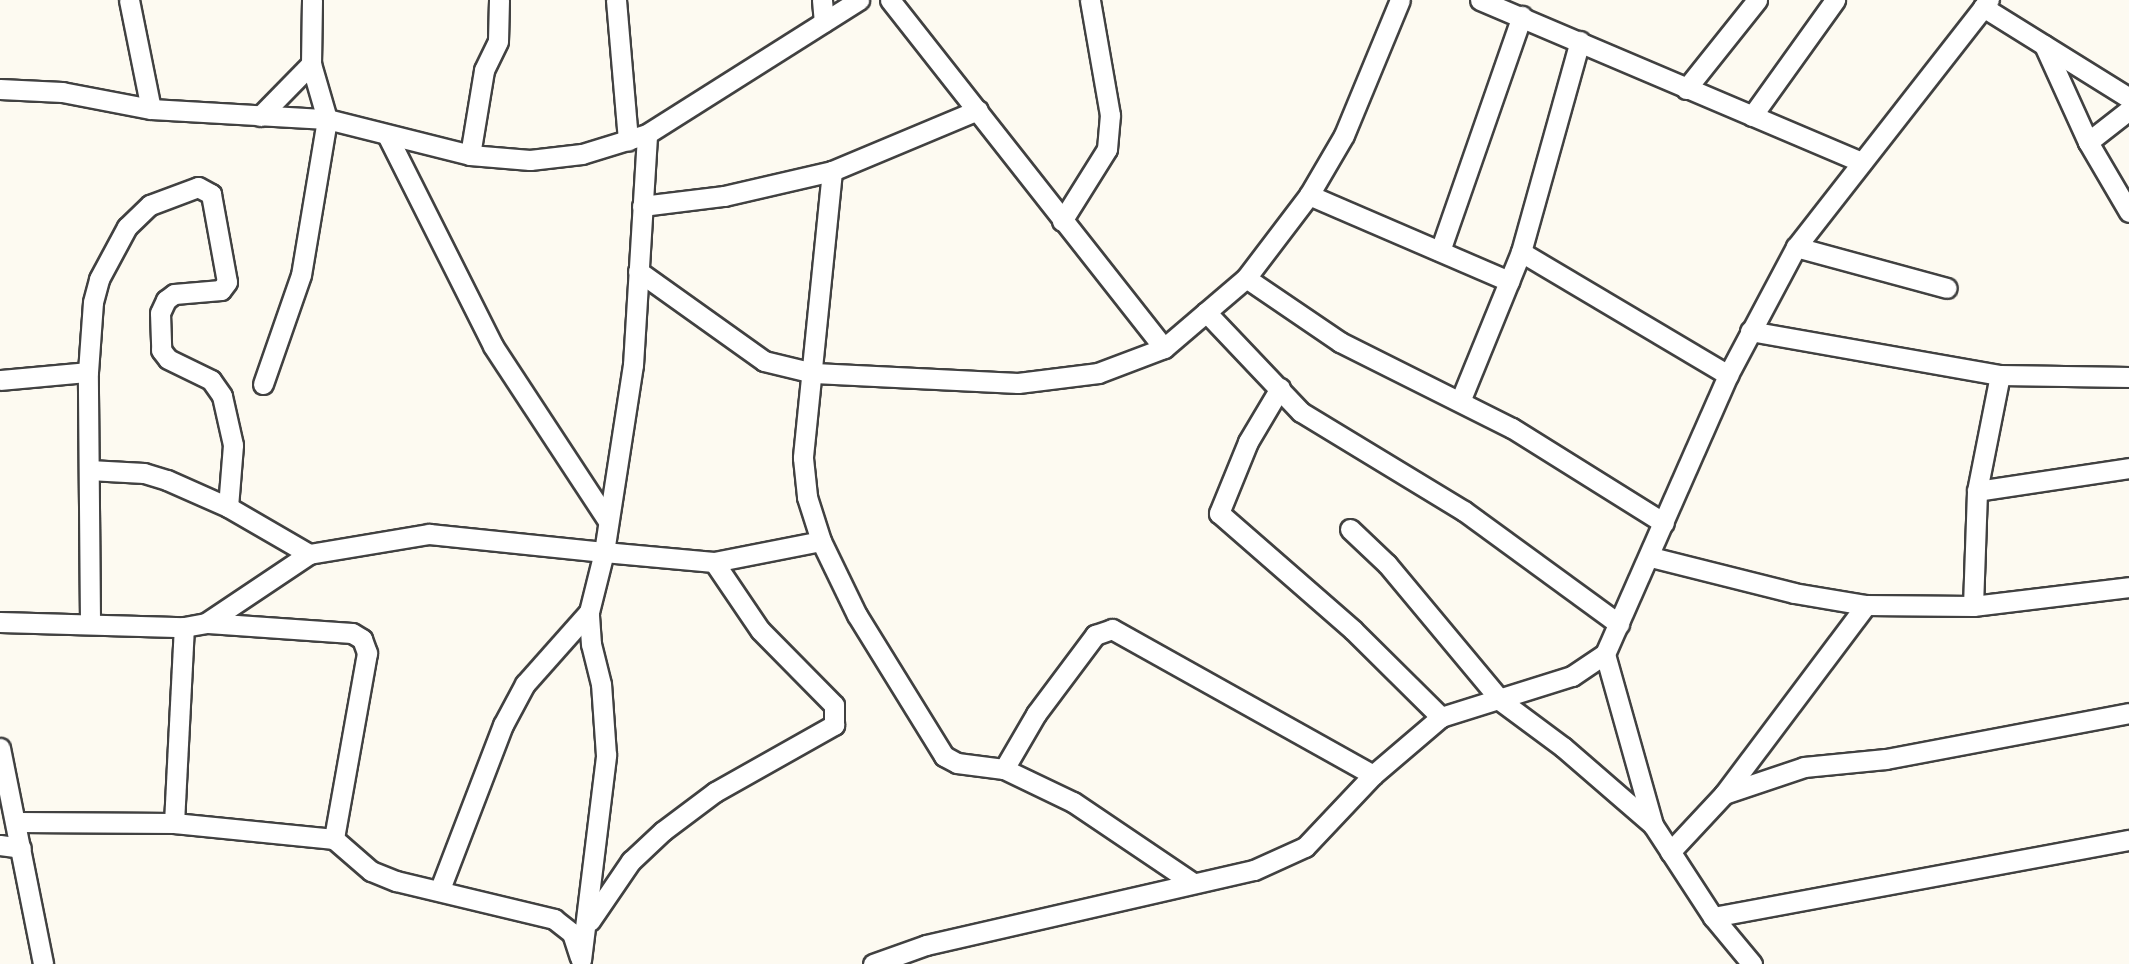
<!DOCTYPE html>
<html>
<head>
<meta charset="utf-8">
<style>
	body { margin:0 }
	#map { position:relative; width:2129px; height:964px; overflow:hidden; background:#fdfaf1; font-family:"Source Serif 4",serif }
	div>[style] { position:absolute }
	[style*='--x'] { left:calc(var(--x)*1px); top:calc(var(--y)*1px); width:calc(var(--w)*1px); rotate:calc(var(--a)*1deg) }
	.roads { filter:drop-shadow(2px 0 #414141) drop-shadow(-2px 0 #414141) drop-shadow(0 2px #414141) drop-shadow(0 -2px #414141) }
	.minor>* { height:19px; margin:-9.5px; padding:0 9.5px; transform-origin:9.5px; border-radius:9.5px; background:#fff }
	span { translate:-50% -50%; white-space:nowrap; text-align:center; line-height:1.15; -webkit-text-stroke:7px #fff; paint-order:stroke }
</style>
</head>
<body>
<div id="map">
	<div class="roads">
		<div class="minor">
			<div style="--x:129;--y:0;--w:111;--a:78.6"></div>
			<div style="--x:616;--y:0;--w:141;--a:85.1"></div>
			<div style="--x:822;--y:0;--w:22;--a:85"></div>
			<div style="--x:890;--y:0;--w:443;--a:51.8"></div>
			<div style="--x:1480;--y:0;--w:415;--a:23"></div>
			<div style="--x:1983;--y:7;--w:172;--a:31.9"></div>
			<div style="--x:2044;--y:45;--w:107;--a:65.6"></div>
			<div style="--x:2088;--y:142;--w:81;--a:59.6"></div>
			<div style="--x:0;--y:89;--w:62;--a:2.8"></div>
			<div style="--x:62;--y:92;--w:91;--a:10.8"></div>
			<div style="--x:151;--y:109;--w:176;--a:3.3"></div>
			<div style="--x:327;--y:119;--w:147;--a:14.1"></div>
			<div style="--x:470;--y:155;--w:60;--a:4.8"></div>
			<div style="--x:530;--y:160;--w:52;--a:-6.6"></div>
			<div style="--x:582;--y:154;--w:68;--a:-17.1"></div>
			<div style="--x:647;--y:134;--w:251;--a:-32.3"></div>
			<div style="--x:1686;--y:89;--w:114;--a:-51.4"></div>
			<div style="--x:260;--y:116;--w:73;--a:-45.6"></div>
			<div style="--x:1752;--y:116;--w:143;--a:-54.4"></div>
			<div style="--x:388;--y:137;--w:234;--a:63.3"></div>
			<div style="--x:493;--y:346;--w:209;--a:56.7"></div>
			<div style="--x:2088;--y:142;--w:52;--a:-38"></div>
			<div style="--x:470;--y:155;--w:86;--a:-80.6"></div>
			<div style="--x:484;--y:70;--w:32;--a:-64"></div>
			<div style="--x:498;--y:41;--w:41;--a:-88.6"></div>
			<div style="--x:832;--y:171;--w:288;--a:95.8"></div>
			<div style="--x:803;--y:458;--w:39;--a:84"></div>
			<div style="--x:807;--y:497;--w:46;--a:72.3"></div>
			<div style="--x:821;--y:541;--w:82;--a:64.1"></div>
			<div style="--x:857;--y:615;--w:166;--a:58.3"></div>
			<div style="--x:944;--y:756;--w:15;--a:28"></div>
			<div style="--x:957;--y:763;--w:47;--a:7.3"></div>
			<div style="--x:1004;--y:769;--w:76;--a:25.6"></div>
			<div style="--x:1073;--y:802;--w:145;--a:34"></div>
			<div style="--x:1309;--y:195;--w:218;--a:23.3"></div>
			<div style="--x:642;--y:206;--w:83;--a:-7"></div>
			<div style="--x:724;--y:196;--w:111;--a:-13"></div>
			<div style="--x:832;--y:171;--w:158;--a:-22.7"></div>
			<div style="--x:1062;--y:221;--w:85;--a:-58"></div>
			<div style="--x:1107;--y:149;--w:34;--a:-85"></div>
			<div style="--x:1110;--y:115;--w:117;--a:-99.9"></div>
			<div style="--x:1796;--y:247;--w:156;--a:15.2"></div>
			<div style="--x:1440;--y:251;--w:249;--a:-70.8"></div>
			<div style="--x:1521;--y:252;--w:241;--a:30.7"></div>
			<div style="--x:638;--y:271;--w:155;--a:35.5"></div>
			<div style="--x:764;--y:361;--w:51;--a:13.5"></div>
			<div style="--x:814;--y:373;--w:204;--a:2.8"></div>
			<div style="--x:1018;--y:383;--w:81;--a:-7.1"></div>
			<div style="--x:1098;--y:373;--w:71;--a:-20.7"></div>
			<div style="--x:1164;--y:348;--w:108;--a:-40.5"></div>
			<div style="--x:1246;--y:278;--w:104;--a:-52.8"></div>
			<div style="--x:1309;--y:195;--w:69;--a:-59.7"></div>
			<div style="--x:1344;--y:135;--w:146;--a:-67.5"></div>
			<div style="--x:1246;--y:278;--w:114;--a:34.2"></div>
			<div style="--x:1340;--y:342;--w:192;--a:26.6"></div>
			<div style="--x:1512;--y:428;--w:179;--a:32"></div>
			<div style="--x:1206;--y:312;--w:138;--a:46.5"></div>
			<div style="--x:1301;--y:412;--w:191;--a:31.3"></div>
			<div style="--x:1464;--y:511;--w:192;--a:36.1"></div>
			<div style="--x:1750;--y:331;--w:254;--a:10"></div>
			<div style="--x:2000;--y:375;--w:129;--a:0.9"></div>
			<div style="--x:0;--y:380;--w:88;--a:-5.2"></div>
			<div style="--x:263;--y:384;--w:115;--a:-70.8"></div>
			<div style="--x:301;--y:275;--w:158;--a:-80.5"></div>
			<div style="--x:327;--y:119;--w:57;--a:-106.2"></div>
			<div style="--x:311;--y:64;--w:64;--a:-89.1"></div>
			<div style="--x:1280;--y:388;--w:63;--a:120.7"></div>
			<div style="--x:1248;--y:442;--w:77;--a:112.2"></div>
			<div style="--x:1219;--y:513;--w:178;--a:41.1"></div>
			<div style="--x:1353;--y:630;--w:124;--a:44.7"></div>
			<div style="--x:1461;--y:399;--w:159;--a:-67.8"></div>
			<div style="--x:1521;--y:252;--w:219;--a:-74.4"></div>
			<div style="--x:89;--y:470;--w:55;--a:3.1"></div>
			<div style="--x:144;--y:473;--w:24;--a:17"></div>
			<div style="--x:167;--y:480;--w:67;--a:23.9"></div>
			<div style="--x:228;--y:507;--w:94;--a:30.1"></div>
			<div style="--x:1977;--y:491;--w:154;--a:-8.6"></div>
			<div style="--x:1350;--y:529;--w:51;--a:43.4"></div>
			<div style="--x:1387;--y:564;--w:178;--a:50.2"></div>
			<div style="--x:1501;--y:701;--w:77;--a:36.6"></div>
			<div style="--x:1563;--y:747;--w:119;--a:40.9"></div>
			<div style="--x:1651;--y:557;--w:147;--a:14.1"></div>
			<div style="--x:1794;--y:593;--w:73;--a:9.5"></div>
			<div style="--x:1866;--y:605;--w:107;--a:0.5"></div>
			<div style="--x:1973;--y:606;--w:157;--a:-6.9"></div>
			<div style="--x:1973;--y:606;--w:115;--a:-88"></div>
			<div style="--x:1977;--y:491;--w:118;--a:-78.8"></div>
			<div style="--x:90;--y:621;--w:249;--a:-90.5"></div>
			<div style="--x:88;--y:372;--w:70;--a:-85.9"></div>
			<div style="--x:93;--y:302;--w:24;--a:-75"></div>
			<div style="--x:99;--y:279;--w:59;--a:-61.7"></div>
			<div style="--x:127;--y:227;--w:32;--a:-44"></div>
			<div style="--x:150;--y:205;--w:51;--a:-20.6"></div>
			<div style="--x:198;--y:187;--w:15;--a:28"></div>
			<div style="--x:211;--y:194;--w:89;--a:79.7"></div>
			<div style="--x:227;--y:282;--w:10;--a:127"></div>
			<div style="--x:221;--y:290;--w:47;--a:175.1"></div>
			<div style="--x:174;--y:294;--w:10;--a:143"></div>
			<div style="--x:166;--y:300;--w:14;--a:115"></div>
			<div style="--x:160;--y:313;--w:37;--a:88"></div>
			<div style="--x:161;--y:350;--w:11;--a:52"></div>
			<div style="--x:168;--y:359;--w:48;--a:26"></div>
			<div style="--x:211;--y:380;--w:19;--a:55"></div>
			<div style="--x:222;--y:396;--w:50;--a:77.3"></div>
			<div style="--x:233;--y:445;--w:62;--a:94.6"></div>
			<div style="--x:0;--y:622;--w:184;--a:1.6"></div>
			<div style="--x:184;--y:627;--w:22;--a:-10"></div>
			<div style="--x:206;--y:623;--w:124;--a:-33.8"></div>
			<div style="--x:309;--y:554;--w:122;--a:-9.5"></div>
			<div style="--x:429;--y:534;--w:176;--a:5.9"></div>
			<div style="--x:604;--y:552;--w:189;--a:-81.2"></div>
			<div style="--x:633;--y:365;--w:231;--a:-86.5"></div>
			<div style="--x:208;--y:623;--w:144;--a:4"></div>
			<div style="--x:352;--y:633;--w:12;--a:31"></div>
			<div style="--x:362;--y:639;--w:15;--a:70"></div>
			<div style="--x:367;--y:653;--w:189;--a:100.1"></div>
			<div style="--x:1605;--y:654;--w:178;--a:74.3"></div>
			<div style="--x:1653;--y:825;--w:110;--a:56.9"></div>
			<div style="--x:1713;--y:917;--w:61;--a:50.3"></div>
			<div style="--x:0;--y:748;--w:220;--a:78.7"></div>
			<div style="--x:1004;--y:769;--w:64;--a:-59.8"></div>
			<div style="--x:1036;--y:714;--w:99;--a:-53.2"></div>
			<div style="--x:1095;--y:635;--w:18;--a:-19"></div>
			<div style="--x:1112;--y:629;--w:299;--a:29.2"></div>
			<div style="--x:1724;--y:794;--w:236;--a:-53.1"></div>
			<div style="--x:18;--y:822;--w:156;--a:0.4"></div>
			<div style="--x:174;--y:823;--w:161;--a:5.7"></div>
			<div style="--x:334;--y:839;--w:49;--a:40.9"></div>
			<div style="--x:371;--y:871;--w:27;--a:22"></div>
			<div style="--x:396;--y:881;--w:163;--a:13.5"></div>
			<div style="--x:554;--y:919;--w:23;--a:38"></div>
			<div style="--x:572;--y:933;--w:25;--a:72"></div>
			<div style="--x:174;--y:823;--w:196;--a:-87.1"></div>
			<div style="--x:0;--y:845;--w:21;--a:8"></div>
			<div style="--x:1670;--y:852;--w:79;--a:-47"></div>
			<div style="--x:1724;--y:794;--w:84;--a:-18.6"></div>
			<div style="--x:1804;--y:767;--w:82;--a:-5.6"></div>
			<div style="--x:1886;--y:759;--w:247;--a:-10.7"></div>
			<div style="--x:440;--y:889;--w:176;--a:-69"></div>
			<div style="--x:503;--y:725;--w:47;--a:-61.8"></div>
			<div style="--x:525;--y:684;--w:96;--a:-48.4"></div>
			<div style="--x:1713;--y:917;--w:423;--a:-10.5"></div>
			<div style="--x:590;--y:921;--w:73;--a:-55.7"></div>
			<div style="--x:631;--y:861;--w:44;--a:-43.2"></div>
			<div style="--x:663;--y:831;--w:65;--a:-36.9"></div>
			<div style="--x:715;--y:792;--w:137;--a:-29.4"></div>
			<div style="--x:834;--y:725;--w:20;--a:-90"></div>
			<div style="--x:834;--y:705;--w:105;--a:-134.6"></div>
			<div style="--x:760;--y:630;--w:82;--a:-124.1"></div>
			<div style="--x:581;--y:960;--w:207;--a:-83"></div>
			<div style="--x:606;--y:755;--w:71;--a:-94"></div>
			<div style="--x:601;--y:684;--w:41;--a:-104"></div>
			<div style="--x:591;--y:644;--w:32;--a:-94"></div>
			<div style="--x:589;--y:612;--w:62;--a:-76"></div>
			<div style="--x:604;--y:552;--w:110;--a:5.2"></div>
			<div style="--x:714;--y:562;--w:109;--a:-11.1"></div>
			<div style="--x:873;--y:964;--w:56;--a:-19.7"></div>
			<div style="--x:926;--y:945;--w:336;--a:-12.9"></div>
			<div style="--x:1254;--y:870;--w:56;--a:-24.3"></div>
			<div style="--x:1305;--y:847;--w:99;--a:-46.6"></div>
			<div style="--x:1373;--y:775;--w:89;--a:-40.5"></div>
			<div style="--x:1441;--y:717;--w:137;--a:-17.4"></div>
			<div style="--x:1572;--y:676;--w:40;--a:-34"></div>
			<div style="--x:1605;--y:654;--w:305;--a:-66.2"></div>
			<div style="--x:1728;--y:375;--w:145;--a:-62"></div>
			<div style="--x:1796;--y:247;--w:313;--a:-52"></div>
		</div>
	</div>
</div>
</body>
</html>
